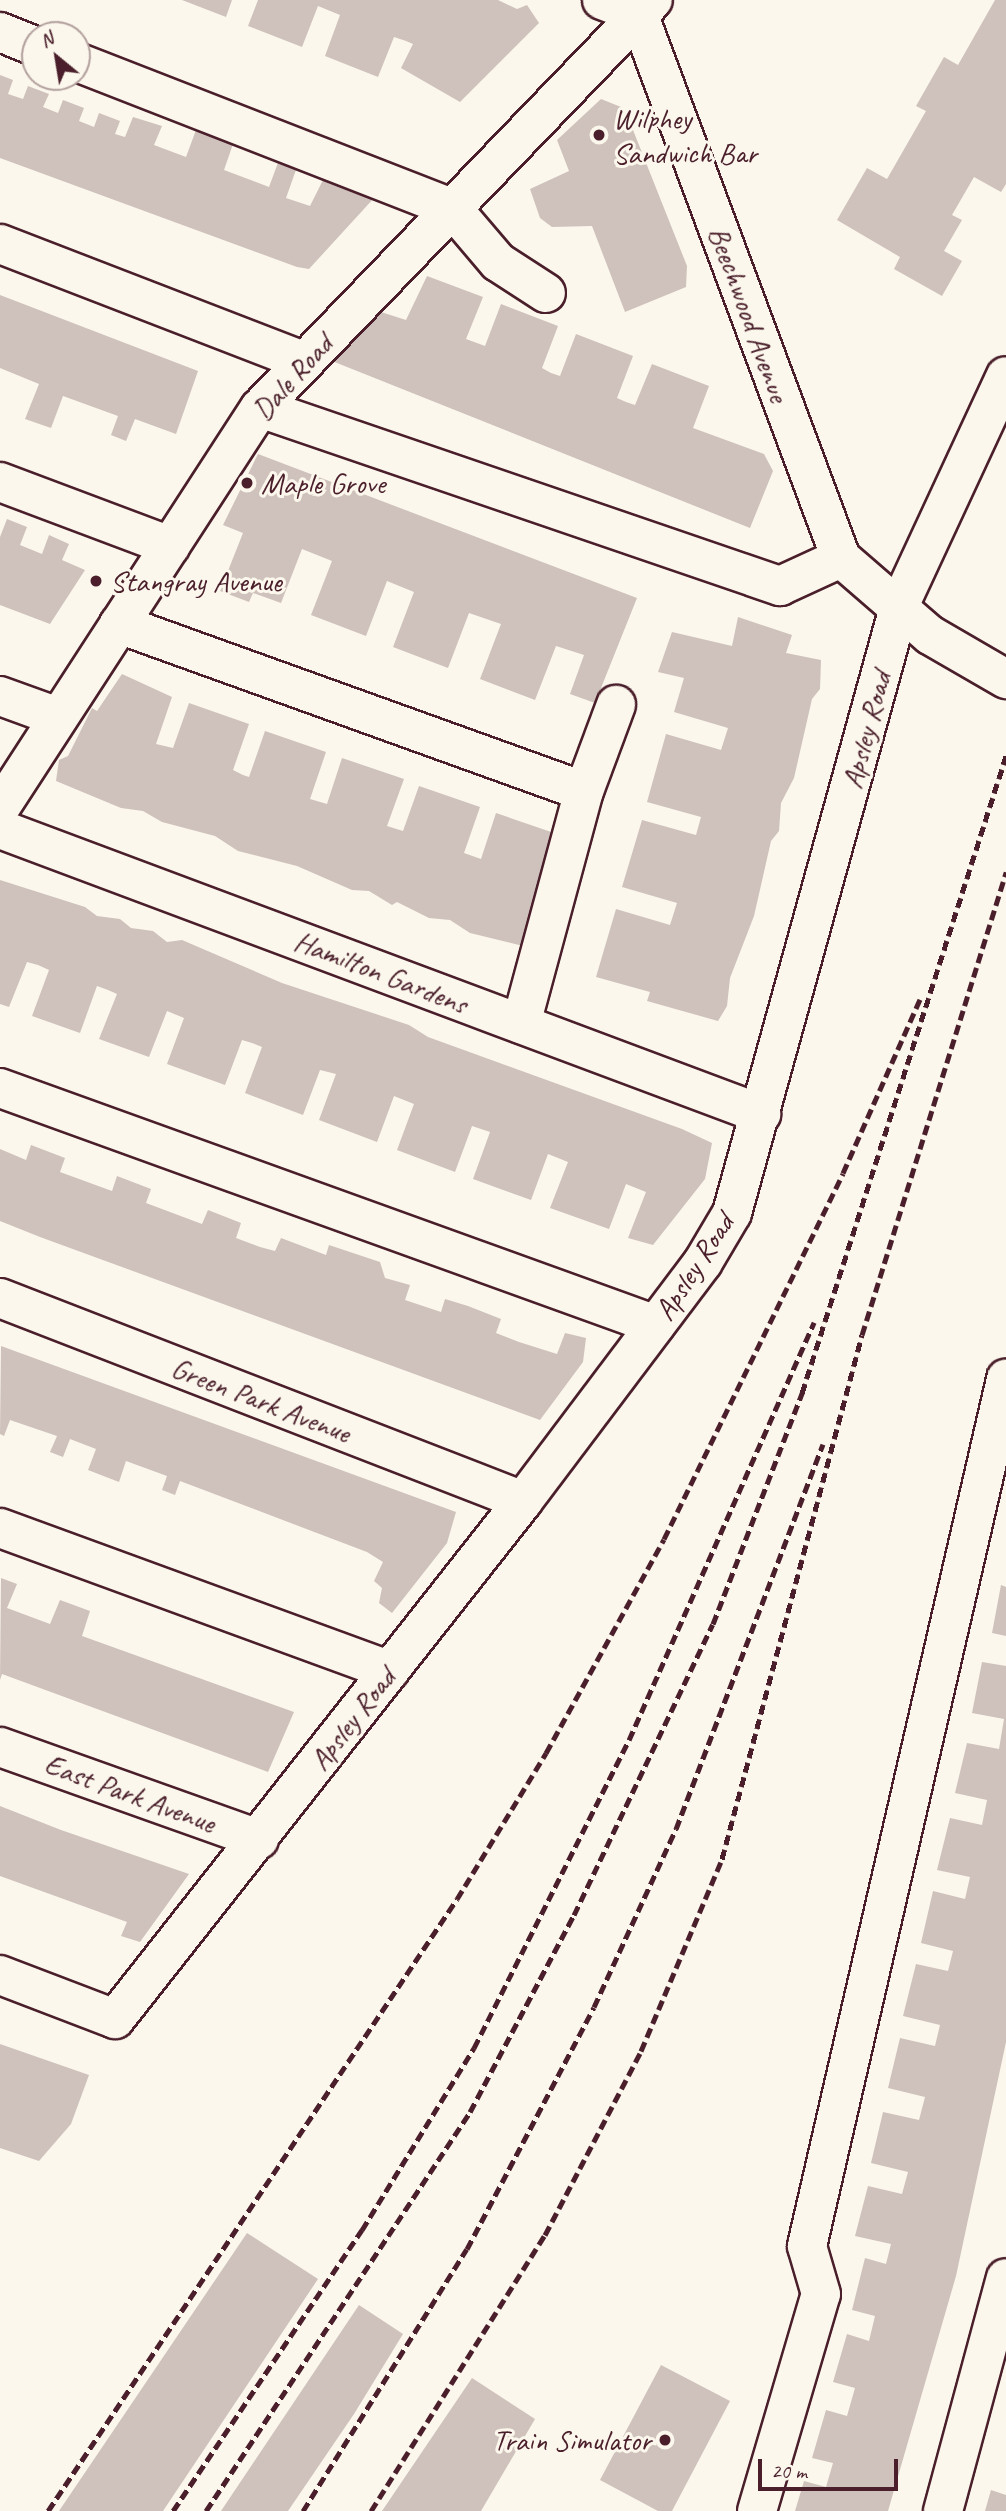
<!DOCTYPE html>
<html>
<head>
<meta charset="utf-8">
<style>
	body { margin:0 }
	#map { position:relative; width:1006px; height:2511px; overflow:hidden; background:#fbf7ec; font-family:Caveat,sans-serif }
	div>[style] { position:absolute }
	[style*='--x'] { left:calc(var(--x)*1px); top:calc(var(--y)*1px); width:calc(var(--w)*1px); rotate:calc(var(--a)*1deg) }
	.building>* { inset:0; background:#cfc2bc }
	.roads { filter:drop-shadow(2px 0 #4a1f2b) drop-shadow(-2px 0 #4a1f2b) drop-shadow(0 2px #4a1f2b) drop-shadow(0 -2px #4a1f2b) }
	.minor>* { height:38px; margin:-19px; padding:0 19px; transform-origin:19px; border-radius:19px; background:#fbf7ec }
	.rail>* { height:5px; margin-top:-2.5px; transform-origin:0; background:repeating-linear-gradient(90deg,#4a1f2b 0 10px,transparent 0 15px) }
	.dots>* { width:19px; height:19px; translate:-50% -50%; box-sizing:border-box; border:4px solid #fbf7ec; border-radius:50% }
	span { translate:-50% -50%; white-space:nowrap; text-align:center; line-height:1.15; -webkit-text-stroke:6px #fbf7ec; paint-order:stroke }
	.poi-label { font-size:30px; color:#4a1f2b }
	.left { translate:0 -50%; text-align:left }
	.right { translate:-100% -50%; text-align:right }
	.street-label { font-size:30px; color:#4a1f2b }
	.north { position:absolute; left:21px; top:21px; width:70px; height:70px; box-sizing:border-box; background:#fbf7ec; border:2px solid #b4a19f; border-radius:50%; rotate:330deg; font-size:19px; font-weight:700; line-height:28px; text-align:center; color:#4a1f2b }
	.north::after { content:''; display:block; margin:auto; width:24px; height:32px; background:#4a1f2b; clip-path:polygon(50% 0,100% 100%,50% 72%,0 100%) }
	.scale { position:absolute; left:758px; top:2459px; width:140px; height:32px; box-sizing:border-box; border:4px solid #4a1f2b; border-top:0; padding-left:9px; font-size:21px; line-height:24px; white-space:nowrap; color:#4a1f2b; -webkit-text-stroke:5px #fbf7ec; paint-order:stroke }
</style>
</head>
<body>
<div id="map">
	<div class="building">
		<div style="clip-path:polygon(182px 0,232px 0,226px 17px)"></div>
		<div style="clip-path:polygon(258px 0,498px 0,517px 9px,527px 5px,539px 23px,460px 102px,401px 68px,413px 44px,406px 41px,394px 37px,378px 77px,325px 56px,340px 15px,318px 6px,302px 47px,248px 26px)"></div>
		<div style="clip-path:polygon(995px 0,1006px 0,1006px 184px,1001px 192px,974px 177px,952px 215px,962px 220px,944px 251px,962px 261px,942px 296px,894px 269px,900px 257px,837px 220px,867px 168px,887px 179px,926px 111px,916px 106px,944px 57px,958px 65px)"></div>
		<div style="clip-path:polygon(0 75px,13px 80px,8px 94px,23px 99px,28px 86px,49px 94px,43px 107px,58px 113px,63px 100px,84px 108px,79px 121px,94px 127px,99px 113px,120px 121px,115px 134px,125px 137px,133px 117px,162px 126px,154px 145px,186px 157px,196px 130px,233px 144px,224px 170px,269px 187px,279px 160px,297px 167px,286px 198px,310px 206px,331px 164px,385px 186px,309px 269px,297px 267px,0 158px)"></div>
		<div style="clip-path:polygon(601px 99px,621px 107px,633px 130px,687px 266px,686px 287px,625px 312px,592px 226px,552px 227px,540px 218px,530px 189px,569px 171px,557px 140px)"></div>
		<div style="clip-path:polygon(427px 276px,483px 297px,466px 339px,485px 346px,501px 304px,558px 326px,542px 368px,551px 373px,560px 376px,576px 334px,633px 356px,617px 398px,626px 402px,635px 405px,652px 364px,709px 386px,693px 428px,764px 454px,773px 471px,750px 528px,332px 361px,381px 312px,406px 320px)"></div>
		<div style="clip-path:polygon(0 295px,198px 371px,176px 434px,135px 419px,126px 441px,111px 435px,118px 416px,63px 396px,51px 428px,25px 419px,39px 384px,0 368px)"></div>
		<div style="clip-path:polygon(258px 454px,637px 598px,595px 703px,570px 694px,584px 655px,556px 646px,535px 700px,480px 679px,501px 624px,469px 613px,448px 668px,393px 647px,414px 592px,387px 581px,366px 636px,311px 615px,332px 561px,302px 549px,281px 603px,253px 593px,249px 602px,220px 591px,243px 533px,223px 525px)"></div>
		<div style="clip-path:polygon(7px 519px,27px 527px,20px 545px,42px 554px,49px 535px,69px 544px,62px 560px,85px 570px,50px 624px,0 605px,0 537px)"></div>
		<div style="clip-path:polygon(738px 617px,792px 635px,786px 653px,821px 660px,820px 689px,812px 699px,794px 778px,781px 803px,779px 831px,771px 841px,754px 916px,730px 978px,727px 1006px,718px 1021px,647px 1001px,650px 992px,596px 977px,616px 909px,670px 925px,677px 903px,622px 887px,642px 820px,696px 835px,701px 817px,647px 802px,666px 734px,721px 750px,728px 728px,674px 712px,684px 678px,658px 672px,672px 632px,732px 646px)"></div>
		<div style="clip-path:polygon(122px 674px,172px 697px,156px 744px,173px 748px,189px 703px,249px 724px,233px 770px,243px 775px,249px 777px,265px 731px,326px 752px,310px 799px,327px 804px,342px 758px,404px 779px,387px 826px,403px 831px,419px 786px,480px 807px,464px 853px,481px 859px,496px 813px,557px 834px,523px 946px,470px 933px,450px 920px,429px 918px,397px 902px,392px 905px,369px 891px,352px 890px,297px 866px,238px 851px,215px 836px,162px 822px,143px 811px,121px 808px,56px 781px,59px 760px,68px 756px,92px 708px,97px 711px)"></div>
		<div style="clip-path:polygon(0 880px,85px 907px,97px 916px,120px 919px,131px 928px,153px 931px,167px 942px,182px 940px,282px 983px,409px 1025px,428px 1037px,682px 1129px,712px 1143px,705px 1179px,653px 1245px,628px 1238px,646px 1192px,626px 1184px,609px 1229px,550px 1208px,568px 1162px,548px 1154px,531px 1200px,473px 1179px,490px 1132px,472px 1126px,455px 1172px,397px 1150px,414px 1104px,394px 1096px,377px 1142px,319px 1120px,336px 1074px,320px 1070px,303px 1115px,245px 1093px,262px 1047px,252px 1043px,242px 1040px,225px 1085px,167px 1064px,184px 1018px,167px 1011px,149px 1057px,99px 1039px,117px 994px,108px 990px,97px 986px,80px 1033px,32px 1016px,49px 970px,38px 965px,27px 962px,9px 1007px,0 1004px)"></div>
		<div style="clip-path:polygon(31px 1145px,65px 1158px,60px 1172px,112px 1191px,117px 1176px,151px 1189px,146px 1203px,202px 1224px,208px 1210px,241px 1223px,236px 1238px,260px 1247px,275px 1251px,281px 1238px,326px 1255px,329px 1245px,380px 1262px,385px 1278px,410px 1285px,405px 1300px,441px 1312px,445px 1299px,468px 1306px,501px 1319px,496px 1333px,519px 1342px,557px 1354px,565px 1333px,586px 1338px,583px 1362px,540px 1420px,40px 1237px,0 1221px,0 1149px,26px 1160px)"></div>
		<div style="clip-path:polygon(1px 1346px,456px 1512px,447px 1543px,392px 1613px,379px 1603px,382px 1588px,374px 1581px,383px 1562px,367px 1552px,180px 1481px,175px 1495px,162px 1490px,167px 1476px,126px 1461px,119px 1482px,88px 1470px,96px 1449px,70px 1439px,63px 1457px,50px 1452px,57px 1436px,10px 1420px,4px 1436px,0 1434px)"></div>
		<div style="clip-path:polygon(1px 1578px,17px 1584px,7px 1608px,50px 1624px,60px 1600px,90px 1611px,82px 1636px,294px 1712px,268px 1772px,2px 1674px,0 1680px)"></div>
		<div style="clip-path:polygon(1001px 1585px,1006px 1587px,1006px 1636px,992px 1633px)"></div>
		<div style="clip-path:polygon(982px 1662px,1006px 1666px,1006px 2042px,956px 2276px,888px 2511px,795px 2511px,804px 2481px,826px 2487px,833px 2463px,812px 2458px,826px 2410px,847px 2416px,855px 2388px,833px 2382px,847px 2334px,869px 2341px,875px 2316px,852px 2310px,865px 2258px,886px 2264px,891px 2244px,855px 2236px,868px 2186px,902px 2194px,908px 2172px,871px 2163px,883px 2112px,919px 2120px,925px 2097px,888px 2088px,900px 2038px,935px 2046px,940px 2025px,903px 2016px,916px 1964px,948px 1971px,953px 1951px,921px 1943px,933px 1891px,965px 1899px,970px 1877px,937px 1870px,950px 1818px,982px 1825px,987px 1800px,955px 1793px,967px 1743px,999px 1749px,1004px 1719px,972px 1713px)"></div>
		<div style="clip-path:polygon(0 1806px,61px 1830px,189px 1874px,140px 1942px,121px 1936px,127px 1922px,0 1876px)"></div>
		<div style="clip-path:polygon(0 2044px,89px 2075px,71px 2124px,39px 2161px,0 2148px)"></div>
		<div style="clip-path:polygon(247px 2233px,318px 2279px,163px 2511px,59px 2511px)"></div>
		<div style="clip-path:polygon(359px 2305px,403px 2334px,354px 2414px,288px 2511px,221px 2511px)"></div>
		<div style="clip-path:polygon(661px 2365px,730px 2401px,672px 2511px,658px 2511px,600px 2480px)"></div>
		<div style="clip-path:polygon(472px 2378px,535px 2419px,481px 2511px,382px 2511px)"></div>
		<div style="clip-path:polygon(991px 2490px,1006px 2495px,1006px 2511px,985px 2511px)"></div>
	</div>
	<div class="roads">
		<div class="minor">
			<div style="--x:602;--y:0;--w:39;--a:21"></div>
			<div style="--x:633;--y:0;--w:596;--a:69.56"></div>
			<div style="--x:841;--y:558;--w:118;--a:40.9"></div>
			<div style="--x:930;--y:635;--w:88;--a:30.1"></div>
			<div style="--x:0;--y:32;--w:38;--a:22"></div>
			<div style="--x:77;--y:62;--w:402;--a:21.3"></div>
			<div style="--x:452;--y:208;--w:71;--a:49.6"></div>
			<div style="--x:498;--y:262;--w:57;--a:32.9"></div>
			<div style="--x:0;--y:244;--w:326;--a:21.1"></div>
			<div style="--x:260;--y:408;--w:550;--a:18.9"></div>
			<div style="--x:780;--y:586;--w:67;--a:-24.7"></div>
			<div style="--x:0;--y:482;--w:182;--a:20.6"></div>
			<div style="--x:119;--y:624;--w:494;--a:19.8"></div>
			<div style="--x:0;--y:696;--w:62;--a:19.9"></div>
			<div style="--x:0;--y:808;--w:477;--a:-57"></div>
			<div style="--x:260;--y:408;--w:566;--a:-46.07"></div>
			<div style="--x:0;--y:829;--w:813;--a:20.53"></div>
			<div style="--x:521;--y:1024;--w:241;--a:-74.9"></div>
			<div style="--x:584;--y:791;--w:92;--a:-69.6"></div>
			<div style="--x:0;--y:1088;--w:697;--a:19.86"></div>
			<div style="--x:0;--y:1298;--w:561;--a:21.21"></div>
			<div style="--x:0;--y:1528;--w:415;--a:20.1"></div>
			<div style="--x:0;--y:1747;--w:275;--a:19.6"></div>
			<div style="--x:0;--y:1975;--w:123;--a:20.9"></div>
			<div style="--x:115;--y:2019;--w:659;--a:-51.77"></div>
			<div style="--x:523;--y:1501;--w:299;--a:-53"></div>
			<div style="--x:703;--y:1262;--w:57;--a:-59.4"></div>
			<div style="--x:732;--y:1213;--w:632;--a:-74.58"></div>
			<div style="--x:900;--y:604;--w:251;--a:-65.1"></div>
			<div style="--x:757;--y:2511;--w:226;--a:-73.6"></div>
			<div style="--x:821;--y:2294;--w:50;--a:-106.3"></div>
			<div style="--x:807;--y:2246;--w:890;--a:-77.07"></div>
			<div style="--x:943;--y:2511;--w:241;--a:-74.9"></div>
		</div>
	</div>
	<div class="rail">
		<div style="--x:48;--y:2511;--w:736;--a:-56.25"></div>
		<div style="--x:457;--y:1899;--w:171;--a:-58.6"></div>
		<div style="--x:546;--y:1753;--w:244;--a:-61.1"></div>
		<div style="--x:664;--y:1539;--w:407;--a:-63.9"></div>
		<div style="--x:843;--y:1173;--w:195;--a:-66.1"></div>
		<div style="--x:173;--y:2511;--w:339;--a:-56.1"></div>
		<div style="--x:362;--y:2230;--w:214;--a:-58.4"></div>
		<div style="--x:474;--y:2048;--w:345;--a:-63.3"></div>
		<div style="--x:629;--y:1740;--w:457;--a:-66.1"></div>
		<div style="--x:206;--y:2511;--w:478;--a:-56.5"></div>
		<div style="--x:470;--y:2112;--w:223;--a:-62.2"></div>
		<div style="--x:574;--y:1915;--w:322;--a:-64.5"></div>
		<div style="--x:713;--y:1624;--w:248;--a:-68.9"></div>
		<div style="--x:802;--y:1393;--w:669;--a:-72.24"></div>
		<div style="--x:303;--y:2511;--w:309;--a:-58"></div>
		<div style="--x:467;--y:2249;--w:273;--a:-62.3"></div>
		<div style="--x:594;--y:2007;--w:196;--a:-65.3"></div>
		<div style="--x:676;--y:1829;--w:412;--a:-69.1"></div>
		<div style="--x:371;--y:2511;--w:326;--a:-57.8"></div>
		<div style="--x:545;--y:2235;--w:208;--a:-62.4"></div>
		<div style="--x:641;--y:2051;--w:208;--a:-67.1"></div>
		<div style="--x:722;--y:1859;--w:542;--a:-75.04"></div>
		<div style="--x:862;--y:1335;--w:485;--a:-72.7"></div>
	</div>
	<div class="dots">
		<div style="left:599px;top:135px;background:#4a1f2b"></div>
		<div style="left:247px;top:483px;background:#4a1f2b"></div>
		<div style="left:96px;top:581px;background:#4a1f2b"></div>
		<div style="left:665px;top:2440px;background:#4a1f2b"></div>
	</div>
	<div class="poi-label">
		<span class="left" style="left:613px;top:135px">Wilphey<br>Sandwich Bar</span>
		<span class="left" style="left:261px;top:483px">Maple Grove</span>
		<span class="left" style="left:110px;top:581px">Stangray Avenue</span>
		<span class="right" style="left:651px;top:2440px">Train Simulator</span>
	</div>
	<div class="street-label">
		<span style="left:749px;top:314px;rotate:70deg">Beechwood Avenue</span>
		<span style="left:292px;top:377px;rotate:-48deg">Dale Road</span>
		<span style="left:866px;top:730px;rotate:-75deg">Apsley Road</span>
		<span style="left:381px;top:972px;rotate:21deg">Hamilton Gardens</span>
		<span style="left:694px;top:1267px;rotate:-57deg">Apsley Road</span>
		<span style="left:261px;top:1400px;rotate:21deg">Green Park Avenue</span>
		<span style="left:352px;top:1719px;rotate:-52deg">Apsley Road</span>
		<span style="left:130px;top:1793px;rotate:20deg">East Park Avenue</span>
	</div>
	<div class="north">N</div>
	<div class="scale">20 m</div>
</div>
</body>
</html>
